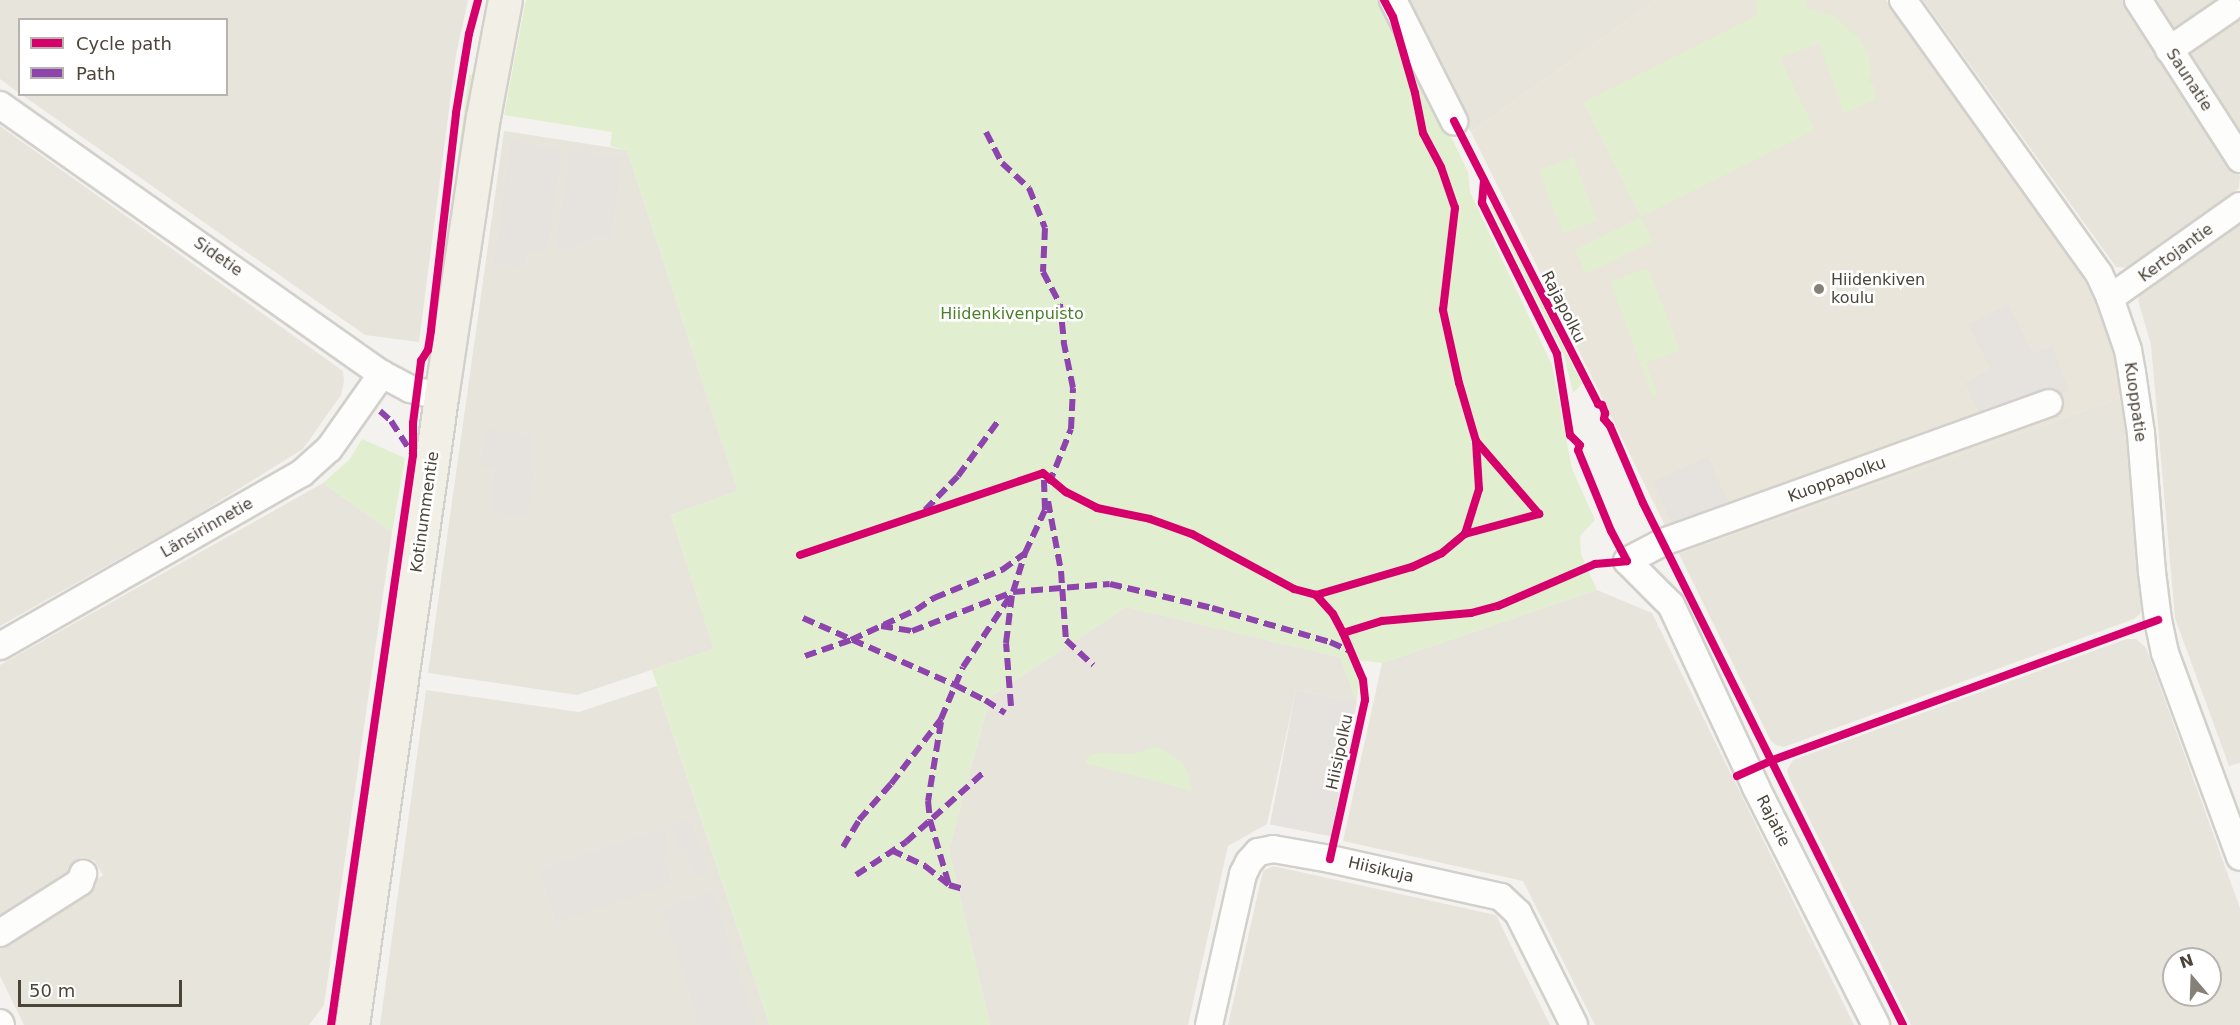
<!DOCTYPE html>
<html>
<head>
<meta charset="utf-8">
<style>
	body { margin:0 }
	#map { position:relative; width:2240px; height:1025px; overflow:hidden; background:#f4f2ee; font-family:"DejaVu Sans",sans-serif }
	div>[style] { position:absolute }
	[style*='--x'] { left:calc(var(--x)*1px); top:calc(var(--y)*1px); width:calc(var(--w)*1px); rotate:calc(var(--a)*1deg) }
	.residential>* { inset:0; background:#e7e4dc }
	.education>* { inset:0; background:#eae5da }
	.green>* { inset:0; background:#e1eecf; transform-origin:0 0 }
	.parking>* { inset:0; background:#e6e3df; transform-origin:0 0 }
	.roads { filter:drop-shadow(2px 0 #d2d0cb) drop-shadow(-2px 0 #d2d0cb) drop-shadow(0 2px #d2d0cb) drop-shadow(0 -2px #d2d0cb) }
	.minor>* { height:26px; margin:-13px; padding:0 13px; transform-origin:13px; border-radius:13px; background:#fdfdfc }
	.major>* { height:33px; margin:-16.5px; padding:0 16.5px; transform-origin:16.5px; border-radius:16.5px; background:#f2efe6 }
	.quiet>* { height:6px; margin-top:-3px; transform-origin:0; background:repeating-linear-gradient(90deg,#8e44ad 0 12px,transparent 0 18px) }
	.cycleway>* { height:8px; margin:-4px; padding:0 4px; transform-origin:4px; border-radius:4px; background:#d6006c }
	.dots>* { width:16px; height:16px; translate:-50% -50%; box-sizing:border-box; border:3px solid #fff; border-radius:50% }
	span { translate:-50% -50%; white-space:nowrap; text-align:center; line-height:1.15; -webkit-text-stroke:5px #fff; paint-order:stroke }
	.street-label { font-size:16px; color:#4b4439 }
	.poi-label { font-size:16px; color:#4b4439 }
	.left { translate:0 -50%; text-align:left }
	.park-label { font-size:16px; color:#4a7f2a }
	.legend { position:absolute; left:18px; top:18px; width:210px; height:78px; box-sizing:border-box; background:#fff; border:2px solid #b7b4b0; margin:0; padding:8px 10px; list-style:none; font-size:18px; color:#4b4439 }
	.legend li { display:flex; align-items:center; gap:12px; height:30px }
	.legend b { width:30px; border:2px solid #b7b4b0 }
	.north { position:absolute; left:2162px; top:947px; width:60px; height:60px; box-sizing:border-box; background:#fff; border:2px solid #b7b4b0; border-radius:50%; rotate:341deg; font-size:16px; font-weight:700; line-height:24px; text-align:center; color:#4b4439 }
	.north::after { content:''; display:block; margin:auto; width:21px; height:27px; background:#868178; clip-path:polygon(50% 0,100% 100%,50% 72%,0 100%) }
	.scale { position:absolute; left:18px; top:980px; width:164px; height:27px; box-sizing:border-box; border:3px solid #4b4439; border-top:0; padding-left:8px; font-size:18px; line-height:21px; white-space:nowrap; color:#4b4439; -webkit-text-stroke:4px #fff; paint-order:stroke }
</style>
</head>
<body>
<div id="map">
	<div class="residential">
		<div style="clip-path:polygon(0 0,468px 0,456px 55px,419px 342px,365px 335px,22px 95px,226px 94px,226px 20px,20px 20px,19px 93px,0 79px)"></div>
		<div style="clip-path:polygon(1405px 0,1656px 0,1471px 132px)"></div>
		<div style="clip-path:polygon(1923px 0,2130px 0,2240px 176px,2239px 188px,2130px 268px,2116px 267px)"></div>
		<div style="clip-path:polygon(2147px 0,2240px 0,2240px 150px,2185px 49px,2170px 24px,2160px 23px)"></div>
		<div style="clip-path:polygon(0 126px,343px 371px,344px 382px,341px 395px,303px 449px,192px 518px,0 626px)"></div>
		<div style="clip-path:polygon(504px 131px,627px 150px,738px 491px,671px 515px,714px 649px,577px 695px,428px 673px)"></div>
		<div style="clip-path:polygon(2240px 220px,2240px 763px,2229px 766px,2175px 618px,2151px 345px,2138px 300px,2141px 291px)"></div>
		<div style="clip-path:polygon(2123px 397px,2136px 523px,2142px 607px,2140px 614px,2134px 619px,1784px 747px,1776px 745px,1771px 741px,1679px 554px)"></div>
		<div style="clip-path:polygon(323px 483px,392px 532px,324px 1005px,309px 1025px,24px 1025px,0 976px,0 945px,103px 875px,94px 860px,81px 857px,74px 876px,0 923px,0 665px)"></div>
		<div style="clip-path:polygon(1597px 590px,1652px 613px,1854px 1025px,1595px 1025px,1523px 881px,1343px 841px,1382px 663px)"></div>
		<div style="clip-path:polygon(1126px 607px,1340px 657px,1357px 702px,1296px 690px,1267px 824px,1228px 846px,1188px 1025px,990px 1025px,949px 850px,990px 697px)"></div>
		<div style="clip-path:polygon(evenodd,2126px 639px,2136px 639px,2146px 648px,2240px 908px,2240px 1025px,1911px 1025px,1789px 778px,1787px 770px,1793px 760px,2126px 639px,2174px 959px,2210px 959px,2210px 995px,2174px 995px,2174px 959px)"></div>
		<div style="clip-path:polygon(657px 686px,770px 1025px,380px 1025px,426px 690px,579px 712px)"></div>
		<div style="clip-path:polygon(1273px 866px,1496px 915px,1550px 1025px,1228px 1025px,1263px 871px)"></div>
	</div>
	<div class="education">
		<div style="clip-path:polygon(1656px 0,1886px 0,2070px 253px,2108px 326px,2121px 370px,2123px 397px,1679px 554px,1471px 132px)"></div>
	</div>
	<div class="green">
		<div style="clip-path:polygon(526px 0,1378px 0,1392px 28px,1401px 32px,1468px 172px,1470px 192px,1552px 365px,1572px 469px,1595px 520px,1580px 536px,1581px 554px,1597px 590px,1382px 663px,1350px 659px,1359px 682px,1357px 702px,1340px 657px,1126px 607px,990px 697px,949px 850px,990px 1025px,770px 1025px,652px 670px,714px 649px,671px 515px,738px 491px,627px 150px,610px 146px,612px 132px,504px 115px)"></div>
		<div style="clip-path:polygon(1756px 0,1806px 0,1807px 8px,1836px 17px,1859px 39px,1868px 53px,1872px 72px,1868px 79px,1875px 88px,1875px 100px,1844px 114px,1819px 43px,1780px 58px,1815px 130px,1641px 217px,1653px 241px,1586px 274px,1574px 250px,1641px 217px,1583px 102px,1757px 15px)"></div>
		<div style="clip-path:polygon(475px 74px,451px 229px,448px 228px,469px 75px)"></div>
		<div style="left:1573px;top:157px;width:68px;height:37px;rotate:69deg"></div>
		<div style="clip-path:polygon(1493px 205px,1582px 384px,1573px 393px,1564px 355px,1490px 206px)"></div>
		<div style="clip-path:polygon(1648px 268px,1680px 350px,1646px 363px,1658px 395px,1652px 396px,1610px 281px)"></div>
		<div style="clip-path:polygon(362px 439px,405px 458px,392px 532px,323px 483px,349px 460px)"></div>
		<div style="clip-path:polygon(1156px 747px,1162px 749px,1182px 762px,1189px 776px,1192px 791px,1085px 763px,1089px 756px,1096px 753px,1132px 754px)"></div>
	</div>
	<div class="parking">
		<div style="clip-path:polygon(511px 141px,562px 149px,548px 252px,529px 250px,524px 267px,494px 264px)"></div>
		<div style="clip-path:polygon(570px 150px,622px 157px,611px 238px,594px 238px,573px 249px,555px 247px)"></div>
		<div style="clip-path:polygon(2009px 304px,2033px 353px,2052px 346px,2069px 390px,1983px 420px,1965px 383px,1991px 369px,1968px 325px)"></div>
		<div style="clip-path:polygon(485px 429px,533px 435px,531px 458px,534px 475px,528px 517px,489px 511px,495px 468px,480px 465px)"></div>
		<div style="left:1708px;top:457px;width:52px;height:60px;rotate:66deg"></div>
		<div style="left:1296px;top:690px;width:62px;height:137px;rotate:11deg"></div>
		<div style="clip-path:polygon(691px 819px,709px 871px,694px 876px,685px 848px,679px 850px,670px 826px)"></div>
		<div style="clip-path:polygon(664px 829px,671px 853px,664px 856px,673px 884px,556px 922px,539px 870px)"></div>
		<div style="left:713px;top:892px;width:140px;height:54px;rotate:72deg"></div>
	</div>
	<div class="roads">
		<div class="minor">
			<div style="--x:1393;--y:0;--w:136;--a:63.2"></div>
			<div style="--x:1903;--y:0;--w:337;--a:54.4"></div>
			<div style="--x:2099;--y:274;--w:26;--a:65"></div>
			<div style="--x:2110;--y:298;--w:55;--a:70.9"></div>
			<div style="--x:2128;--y:350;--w:23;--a:80"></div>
			<div style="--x:2132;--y:373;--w:61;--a:81.5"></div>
			<div style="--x:2141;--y:433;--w:139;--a:85.5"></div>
			<div style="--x:2152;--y:572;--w:48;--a:82.9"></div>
			<div style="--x:2158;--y:620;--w:34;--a:78"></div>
			<div style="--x:2165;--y:653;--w:217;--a:69.8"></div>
			<div style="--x:2138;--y:0;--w:189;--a:57.3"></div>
			<div style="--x:2169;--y:50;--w:73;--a:-34.3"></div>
			<div style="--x:0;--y:105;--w:467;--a:35.2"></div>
			<div style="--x:382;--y:374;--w:32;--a:28"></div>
			<div style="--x:410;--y:389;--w:32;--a:14"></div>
			<div style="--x:2110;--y:298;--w:159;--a:-35.3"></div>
			<div style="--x:0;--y:646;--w:348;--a:-29.8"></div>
			<div style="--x:302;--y:473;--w:36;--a:-42"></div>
			<div style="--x:329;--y:449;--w:92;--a:-54.8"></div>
			<div style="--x:0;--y:933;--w:95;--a:-32.5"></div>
			<div style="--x:80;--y:882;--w:9;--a:-69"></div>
			<div style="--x:0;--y:1023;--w:2;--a:63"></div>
			<div style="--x:1209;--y:1025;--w:155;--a:-77.3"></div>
			<div style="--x:1243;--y:874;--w:13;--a:-63"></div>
			<div style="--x:1249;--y:862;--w:13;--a:-48"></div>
			<div style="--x:1258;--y:852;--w:15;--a:-11"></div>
			<div style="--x:1273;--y:849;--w:58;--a:10"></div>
			<div style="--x:1330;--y:859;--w:175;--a:12.5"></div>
			<div style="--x:1501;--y:897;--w:23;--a:43"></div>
			<div style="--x:1518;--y:913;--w:125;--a:63.4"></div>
			<div style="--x:1876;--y:1025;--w:267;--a:-116.8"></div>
			<div style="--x:1756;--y:787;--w:201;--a:-115"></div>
			<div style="--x:1671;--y:605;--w:62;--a:-135"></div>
			<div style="--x:1627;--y:561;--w:41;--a:-27.8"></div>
			<div style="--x:1663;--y:542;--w:410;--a:-19.8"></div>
		</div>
		<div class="major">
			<div style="--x:352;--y:1025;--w:634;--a:-81.93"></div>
			<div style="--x:441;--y:397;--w:283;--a:-81.5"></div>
			<div style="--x:483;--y:117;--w:119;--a:-79.4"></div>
		</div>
	</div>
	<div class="quiet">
		<div style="--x:986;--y:132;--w:35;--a:63"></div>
		<div style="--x:1002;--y:163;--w:37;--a:43"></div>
		<div style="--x:1029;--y:188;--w:43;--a:68.2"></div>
		<div style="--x:1045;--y:228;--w:44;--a:92.6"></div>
		<div style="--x:1043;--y:272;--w:36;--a:62"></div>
		<div style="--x:1060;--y:304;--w:38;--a:84"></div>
		<div style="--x:380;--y:411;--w:15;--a:42"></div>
		<div style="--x:391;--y:421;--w:37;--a:57"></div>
		<div style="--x:1049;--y:484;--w:59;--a:-68.2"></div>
		<div style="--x:1071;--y:429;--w:41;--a:-87.2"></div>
		<div style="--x:1073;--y:388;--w:50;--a:-101.5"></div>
		<div style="--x:1048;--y:501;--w:71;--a:79.5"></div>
		<div style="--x:1061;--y:571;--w:69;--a:85.9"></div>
		<div style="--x:1066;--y:640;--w:37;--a:43"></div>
		<div style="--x:925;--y:510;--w:47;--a:-45.9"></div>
		<div style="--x:958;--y:476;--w:69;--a:-53.8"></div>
		<div style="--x:803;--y:618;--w:166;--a:23.8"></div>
		<div style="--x:955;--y:685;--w:34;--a:27"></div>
		<div style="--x:985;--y:700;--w:24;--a:33"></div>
		<div style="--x:881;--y:626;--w:31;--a:9"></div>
		<div style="--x:912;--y:631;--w:108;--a:-21.1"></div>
		<div style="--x:1013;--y:592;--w:97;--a:-4.7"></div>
		<div style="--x:1110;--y:584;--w:105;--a:13.2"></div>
		<div style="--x:1212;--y:608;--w:123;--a:16.1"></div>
		<div style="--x:1330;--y:642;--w:22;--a:24"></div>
		<div style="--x:805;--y:656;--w:49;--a:-19.2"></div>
		<div style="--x:851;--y:640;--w:72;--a:-24.8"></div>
		<div style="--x:916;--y:610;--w:22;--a:-34"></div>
		<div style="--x:934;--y:598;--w:74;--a:-22.4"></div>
		<div style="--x:1002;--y:570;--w:29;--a:-36"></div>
		<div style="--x:1011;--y:706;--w:63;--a:-94.5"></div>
		<div style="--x:1006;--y:643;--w:48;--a:-82.9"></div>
		<div style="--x:941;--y:722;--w:80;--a:99.3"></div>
		<div style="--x:928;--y:801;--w:19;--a:84"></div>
		<div style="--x:930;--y:820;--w:68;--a:73.7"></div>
		<div style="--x:949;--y:885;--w:15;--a:16"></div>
		<div style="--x:843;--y:847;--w:31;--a:-59"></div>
		<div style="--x:859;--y:820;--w:48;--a:-48.4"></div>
		<div style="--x:891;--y:784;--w:82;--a:-52.4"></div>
		<div style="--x:941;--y:719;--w:56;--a:-67.1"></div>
		<div style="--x:963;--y:667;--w:90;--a:-56.3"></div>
		<div style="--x:1013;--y:592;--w:41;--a:-72.9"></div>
		<div style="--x:1025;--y:553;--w:47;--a:-65.1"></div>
		<div style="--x:1045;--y:510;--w:35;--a:-92"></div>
		<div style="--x:891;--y:850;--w:38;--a:25"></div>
		<div style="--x:925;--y:866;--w:31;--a:38"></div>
		<div style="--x:856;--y:875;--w:60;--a:-33.4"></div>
		<div style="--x:906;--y:842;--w:106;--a:-41.9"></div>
	</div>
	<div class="cycleway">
		<div style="--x:1454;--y:121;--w:318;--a:63"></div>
		<div style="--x:1598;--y:404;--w:4;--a:14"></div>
		<div style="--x:1602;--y:405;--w:9;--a:69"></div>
		<div style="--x:1605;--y:413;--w:6;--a:99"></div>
		<div style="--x:1604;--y:419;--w:9;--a:49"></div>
		<div style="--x:1610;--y:426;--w:84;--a:66.8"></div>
		<div style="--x:1643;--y:503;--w:583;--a:63.52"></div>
		<div style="--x:1465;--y:534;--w:47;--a:-72.7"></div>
		<div style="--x:1479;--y:489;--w:48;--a:-93.6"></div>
		<div style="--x:800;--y:555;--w:256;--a:-18.6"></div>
		<div style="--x:1043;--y:473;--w:30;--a:40"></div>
		<div style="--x:1066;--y:492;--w:35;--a:27"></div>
		<div style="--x:1097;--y:508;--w:54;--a:11.7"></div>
		<div style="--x:1150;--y:519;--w:45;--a:19.7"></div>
		<div style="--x:1192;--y:534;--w:116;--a:28.3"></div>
		<div style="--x:1294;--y:589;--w:23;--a:15"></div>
		<div style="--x:1316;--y:595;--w:25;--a:48"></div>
		<div style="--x:1333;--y:614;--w:21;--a:62"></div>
		<div style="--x:1343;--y:633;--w:51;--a:66.9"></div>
		<div style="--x:1363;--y:680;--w:20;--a:84"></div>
		<div style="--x:1365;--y:700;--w:163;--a:102.4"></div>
		<div style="--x:1316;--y:595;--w:100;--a:-16.3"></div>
		<div style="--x:1412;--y:567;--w:33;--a:-25"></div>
		<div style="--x:1442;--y:553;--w:30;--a:-40"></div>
		<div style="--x:1465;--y:534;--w:77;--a:-15.1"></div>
		<div style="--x:1539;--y:514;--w:96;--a:-130.8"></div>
		<div style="--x:1476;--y:441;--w:60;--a:-106.3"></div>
		<div style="--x:1459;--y:383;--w:75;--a:-102.4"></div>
		<div style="--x:1443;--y:310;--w:103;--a:-83.3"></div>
		<div style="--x:1455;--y:208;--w:43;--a:-108.9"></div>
		<div style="--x:1441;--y:167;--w:38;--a:-118"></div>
		<div style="--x:1423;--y:133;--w:41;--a:-101.3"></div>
		<div style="--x:1415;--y:93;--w:79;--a:-106.1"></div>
		<div style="--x:1393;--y:17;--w:19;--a:-118"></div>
		<div style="--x:1343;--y:633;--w:41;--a:-17.1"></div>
		<div style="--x:1382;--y:621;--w:89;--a:-5.1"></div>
		<div style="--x:1471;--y:613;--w:28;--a:-15"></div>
		<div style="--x:1498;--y:606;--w:106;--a:-23.4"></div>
		<div style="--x:1595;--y:564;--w:32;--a:-5"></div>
		<div style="--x:1627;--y:561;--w:34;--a:-118"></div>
		<div style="--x:1611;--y:531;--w:87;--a:-112.2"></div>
		<div style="--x:1578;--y:450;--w:5;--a:-68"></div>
		<div style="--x:1580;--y:445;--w:14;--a:-135"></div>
		<div style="--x:1570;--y:435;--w:82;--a:-99.1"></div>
		<div style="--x:1557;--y:354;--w:169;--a:-116.4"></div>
		<div style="--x:1482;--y:203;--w:22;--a:-85"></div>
		<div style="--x:1737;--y:776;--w:39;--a:-24"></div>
		<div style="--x:1773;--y:760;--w:410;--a:-20"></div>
		<div style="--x:331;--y:1025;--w:576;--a:-81.81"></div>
		<div style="--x:413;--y:455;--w:32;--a:-90"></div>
		<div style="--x:413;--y:423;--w:63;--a:-82.6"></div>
		<div style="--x:421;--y:361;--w:13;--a:-58"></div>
		<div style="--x:428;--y:350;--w:20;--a:-81"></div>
		<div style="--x:431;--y:330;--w:218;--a:-83.4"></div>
		<div style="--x:456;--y:113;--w:80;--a:-80.7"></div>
		<div style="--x:469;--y:34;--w:35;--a:-75"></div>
	</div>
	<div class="dots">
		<div style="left:1819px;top:289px;background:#868178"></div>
	</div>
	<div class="street-label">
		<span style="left:2189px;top:80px;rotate:57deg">Saunatie</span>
		<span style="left:2176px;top:253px;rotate:-36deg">Kertojantie</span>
		<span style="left:218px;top:257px;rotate:35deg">Sidetie</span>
		<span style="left:1563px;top:307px;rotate:63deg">Rajapolku</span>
		<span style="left:2135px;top:402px;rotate:82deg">Kuoppatie</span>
		<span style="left:1837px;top:480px;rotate:-20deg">Kuoppapolku</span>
		<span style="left:425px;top:512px;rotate:-82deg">Kotinummentie</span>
		<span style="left:207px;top:528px;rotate:-30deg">Länsirinnetie</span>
		<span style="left:1340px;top:752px;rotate:-78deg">Hiisipolku</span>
		<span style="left:1773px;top:821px;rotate:63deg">Rajatie</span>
		<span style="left:1381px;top:870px;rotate:13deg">Hiisikuja</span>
	</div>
	<div class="poi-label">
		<span class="left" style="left:1831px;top:289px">Hiidenkiven<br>koulu</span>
	</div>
	<div class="park-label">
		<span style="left:1012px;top:314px">Hiidenkivenpuisto</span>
	</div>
	<ul class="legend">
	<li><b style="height:8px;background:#d6006c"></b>Cycle path</li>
	<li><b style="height:8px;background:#8e44ad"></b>Path</li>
	</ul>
	<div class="north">N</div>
	<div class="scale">50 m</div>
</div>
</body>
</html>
